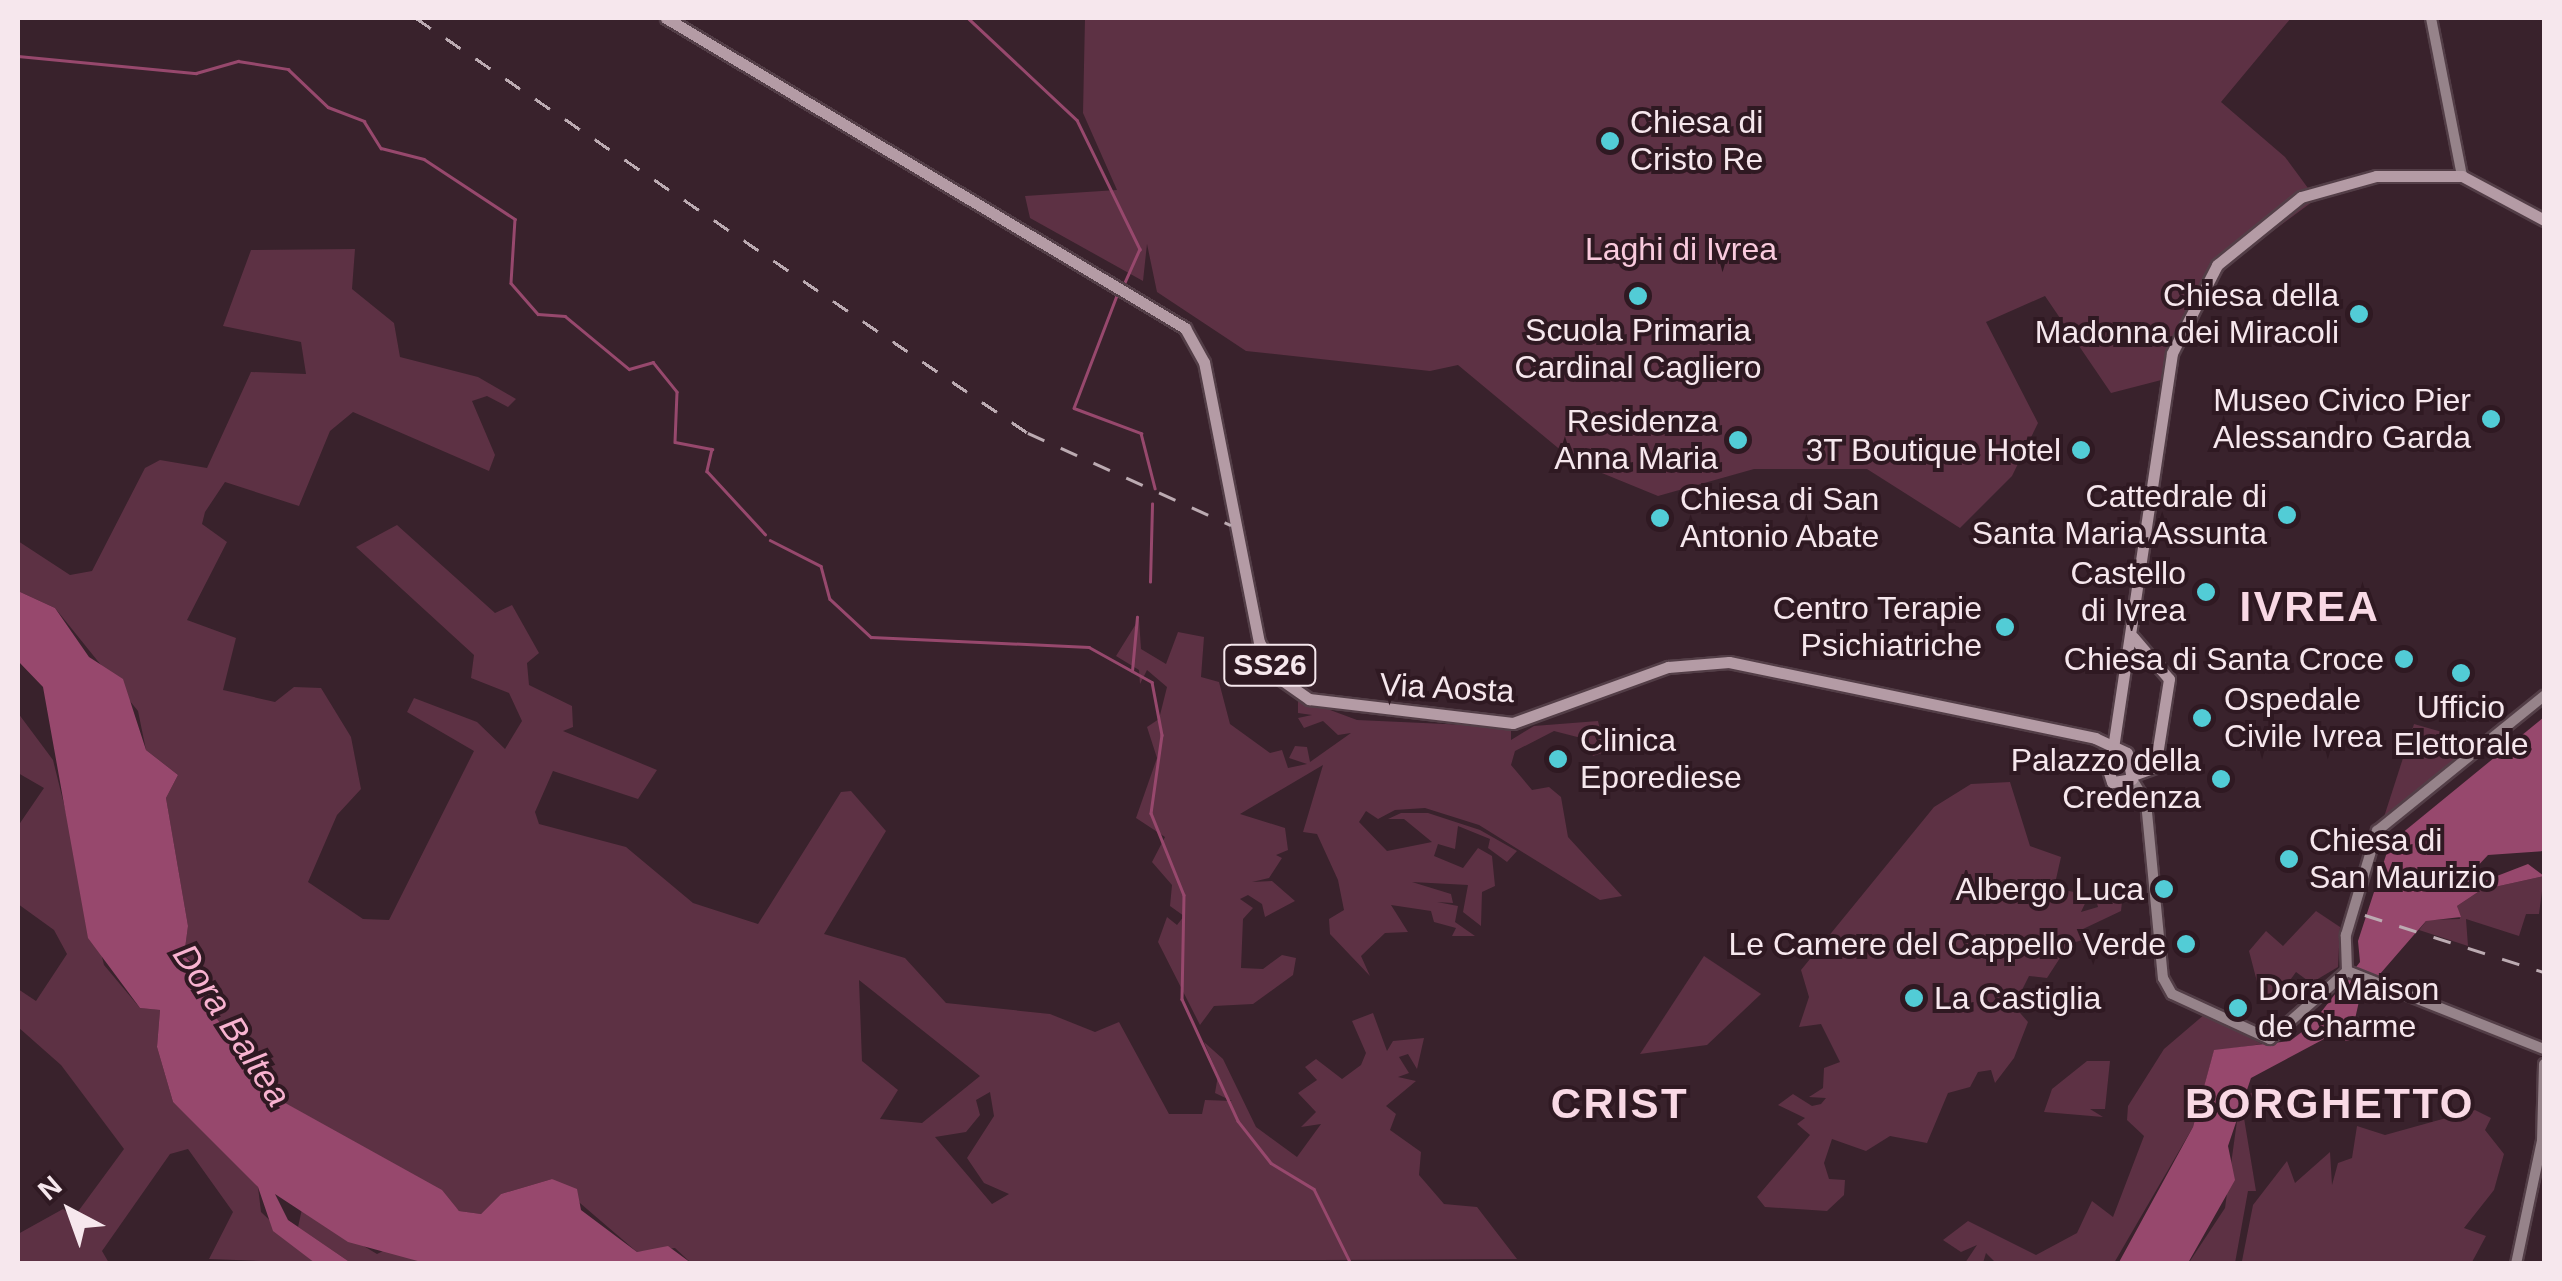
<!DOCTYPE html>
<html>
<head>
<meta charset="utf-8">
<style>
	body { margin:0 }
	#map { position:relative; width:2562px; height:1281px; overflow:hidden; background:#39222c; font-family:Arial,sans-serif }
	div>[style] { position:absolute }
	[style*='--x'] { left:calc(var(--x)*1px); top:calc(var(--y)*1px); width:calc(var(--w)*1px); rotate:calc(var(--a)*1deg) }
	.green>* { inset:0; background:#5d3144 }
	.water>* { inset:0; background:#97486d }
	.stream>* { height:2.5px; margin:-1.25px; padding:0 1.25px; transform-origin:1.25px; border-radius:1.25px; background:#97486d }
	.roads { filter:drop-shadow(2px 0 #533e47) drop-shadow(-2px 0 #533e47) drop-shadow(0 2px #533e47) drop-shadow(0 -2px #533e47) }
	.secondary>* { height:10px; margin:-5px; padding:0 5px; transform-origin:5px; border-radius:5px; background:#96838a }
	.primary>* { height:11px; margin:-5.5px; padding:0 5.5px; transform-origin:5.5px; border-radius:5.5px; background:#b49ba5 }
	.rail>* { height:2.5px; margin-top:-1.25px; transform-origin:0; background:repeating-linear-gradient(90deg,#bcabb2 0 18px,transparent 0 36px) }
	.dots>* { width:28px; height:28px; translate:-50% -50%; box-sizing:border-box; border:5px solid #2f1922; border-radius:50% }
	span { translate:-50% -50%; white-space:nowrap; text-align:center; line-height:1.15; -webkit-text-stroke:8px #2f1922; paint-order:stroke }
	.shield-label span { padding:2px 8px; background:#2f1922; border:2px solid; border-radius:8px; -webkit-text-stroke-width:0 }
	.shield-label { font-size:30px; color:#f6e7ed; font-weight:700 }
	.poi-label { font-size:32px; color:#f6e7ed }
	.left { translate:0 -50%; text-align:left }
	.right { translate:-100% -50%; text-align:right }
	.park-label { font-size:32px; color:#f9cadd }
	.street-label { font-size:32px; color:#f6e7ed }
	.water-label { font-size:35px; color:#f8b3d0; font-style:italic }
	.district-label { font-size:42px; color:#f9d9e5; font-weight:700; letter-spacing:2.5px }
	.frame { position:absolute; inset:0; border:20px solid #f6e7ed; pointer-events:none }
	.north { position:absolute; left:20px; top:1161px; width:100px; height:100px; -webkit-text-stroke:8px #2f1922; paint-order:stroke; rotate:319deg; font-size:28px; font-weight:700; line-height:40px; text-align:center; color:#f6e7ed }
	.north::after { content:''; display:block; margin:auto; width:35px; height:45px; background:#f6e7ed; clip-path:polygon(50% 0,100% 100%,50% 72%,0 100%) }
</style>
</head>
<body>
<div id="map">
	<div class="green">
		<div style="clip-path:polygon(1085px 18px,2291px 18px,2221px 102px,2285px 157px,2316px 199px,2228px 264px,2183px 337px,2173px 377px,2111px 393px,2045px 296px,1986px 322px,2038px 423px,2012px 476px,1960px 528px,1867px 469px,1754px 469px,1658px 496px,1575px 462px,1458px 365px,1430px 371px,1246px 351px,1157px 292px,1147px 244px,1143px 281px,1030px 218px,1025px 196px,1117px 190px,1083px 113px)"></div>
		<div style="clip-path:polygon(evenodd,355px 249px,352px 289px,394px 323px,400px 357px,478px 377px,516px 399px,508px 407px,487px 396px,472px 401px,495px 455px,489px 471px,353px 412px,330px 431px,299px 506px,225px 482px,205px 512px,202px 524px,227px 542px,187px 620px,236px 638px,223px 690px,275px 702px,294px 687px,321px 688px,351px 737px,361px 789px,337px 815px,308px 882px,363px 919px,389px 920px,474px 751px,407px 712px,414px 698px,477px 722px,505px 749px,522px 721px,509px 693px,471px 678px,474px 655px,356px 547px,397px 525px,495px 613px,512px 605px,539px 653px,527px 663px,529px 685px,572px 706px,573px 727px,563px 731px,657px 770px,638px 799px,553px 771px,535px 812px,539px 824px,626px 847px,693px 903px,758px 924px,841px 792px,851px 791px,886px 831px,824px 934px,905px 958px,946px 1003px,1050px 1014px,1095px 1032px,1119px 1022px,1169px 1114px,1202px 1114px,1205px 1100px,1232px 1101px,1215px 1093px,1218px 1075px,1204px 1042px,1223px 1059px,1256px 1127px,1297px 1157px,1321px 1124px,1301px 1127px,1316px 1112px,1298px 1093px,1317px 1080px,1305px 1067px,1316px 1059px,1342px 1079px,1361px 1065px,1366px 1053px,1352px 1021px,1373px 1013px,1387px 1051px,1393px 1041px,1424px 1038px,1417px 1069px,1408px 1054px,1399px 1057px,1409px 1073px,1398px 1077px,1416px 1081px,1386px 1106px,1396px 1114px,1390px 1130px,1421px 1152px,1419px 1175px,1444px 1204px,1477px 1207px,1517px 1259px,691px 1263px,675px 1248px,637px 1252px,552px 1179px,501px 1194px,481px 1214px,459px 1211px,437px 1188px,284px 1103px,215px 1016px,198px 965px,184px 956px,188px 926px,166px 798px,178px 775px,146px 750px,138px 711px,55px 608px,18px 591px,18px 541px,70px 575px,92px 571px,145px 468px,160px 460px,207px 468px,251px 372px,306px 374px,301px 342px,223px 326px,251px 250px,355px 249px,859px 980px,980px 1076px,922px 1123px,880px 1119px,898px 1090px,862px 1061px,859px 980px,355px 249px,990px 1092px,994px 1116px,967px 1158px,984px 1183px,1009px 1194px,992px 1204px,935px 1137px,966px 1132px,980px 1115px,976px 1100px,990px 1092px)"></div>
		<div style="clip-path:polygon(1139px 619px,1141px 649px,1166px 664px,1178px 632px,1204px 637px,1201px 677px,1219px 682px,1230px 724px,1270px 753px,1282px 750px,1288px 768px,1307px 764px,1289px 758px,1295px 746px,1307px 747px,1310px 762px,1351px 733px,1338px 735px,1323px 721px,1304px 728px,1298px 718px,1312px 715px,1298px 713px,1298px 698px,1357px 720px,1511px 727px,1511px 740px,1534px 726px,1598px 721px,1605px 752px,1593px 756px,1585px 739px,1554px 731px,1515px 751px,1511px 765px,1532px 790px,1549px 787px,1561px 797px,1568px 837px,1622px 896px,1600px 900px,1479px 825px,1425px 808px,1395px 810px,1378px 819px,1366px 811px,1359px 822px,1387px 851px,1432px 842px,1404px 819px,1388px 819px,1401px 813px,1428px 813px,1480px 830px,1517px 851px,1507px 862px,1488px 848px,1490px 839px,1458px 826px,1455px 849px,1438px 844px,1434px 856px,1463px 868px,1478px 848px,1492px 856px,1495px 886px,1482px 892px,1481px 926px,1463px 912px,1468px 885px,1412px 882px,1451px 894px,1453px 903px,1437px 902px,1458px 906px,1455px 922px,1475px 936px,1452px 936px,1456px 928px,1434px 922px,1431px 911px,1391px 905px,1408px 932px,1385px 933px,1361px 956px,1370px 976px,1330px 934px,1329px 919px,1344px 910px,1338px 880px,1317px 834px,1303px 832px,1323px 765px,1240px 814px,1285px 828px,1288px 850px,1276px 855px,1282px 858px,1269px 878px,1252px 882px,1272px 881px,1295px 901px,1265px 917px,1262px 904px,1248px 895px,1240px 899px,1253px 908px,1243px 919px,1241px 968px,1263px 969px,1282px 955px,1296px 958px,1293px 975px,1253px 1004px,1214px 1006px,1200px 1025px,1158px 942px,1167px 917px,1177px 925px,1184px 916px,1170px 906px,1172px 885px,1152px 862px,1165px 837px,1136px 818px,1157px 758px,1147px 727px,1159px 719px,1167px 687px,1147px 670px,1140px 684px,1139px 670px,1116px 656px)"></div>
		<div style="clip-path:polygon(18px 713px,53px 760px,104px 965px,140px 1008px,160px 1010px,157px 1047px,173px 1102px,241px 1165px,258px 1187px,261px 1212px,315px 1263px,209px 1259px,233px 1212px,188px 1149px,170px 1154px,102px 1251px,109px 1263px,18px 1263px,18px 1234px,63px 1209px,74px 1217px,124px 1149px,61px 1065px,18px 1027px,18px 989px,36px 1001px,67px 954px,54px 930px,18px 904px,18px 826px,44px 788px,18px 773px)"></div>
		<div style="clip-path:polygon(2414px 724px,2442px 732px,2461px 755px,2384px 817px)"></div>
		<div style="clip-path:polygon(2010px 782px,2030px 846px,2061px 857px,2054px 888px,2089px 895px,2081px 912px,2098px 907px,2095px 896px,2122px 902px,2121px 911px,2083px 929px,2086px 939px,2069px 944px,2047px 978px,2029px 976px,2014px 1006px,2028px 1022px,2014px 1058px,1995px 1083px,1991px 1070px,1978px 1072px,1970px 1087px,1948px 1093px,1927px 1143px,1890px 1136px,1866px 1151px,1832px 1139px,1824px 1163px,1829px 1179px,1845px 1180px,1844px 1195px,1827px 1211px,1765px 1207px,1757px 1197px,1810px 1135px,1797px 1124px,1805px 1118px,1778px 1105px,1793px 1094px,1812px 1106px,1821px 1104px,1826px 1098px,1809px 1097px,1823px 1088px,1824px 1068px,1840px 1062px,1821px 1024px,1799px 1027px,1809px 997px,1801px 970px,1934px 807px,1971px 784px)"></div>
		<div style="clip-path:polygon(2544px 876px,2539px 914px,2526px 914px,2519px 936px,2466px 919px,2468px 946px,2419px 930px,2427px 920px,2460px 919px,2457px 906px,2481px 890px)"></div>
		<div style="clip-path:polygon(2316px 911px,2340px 927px,2338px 967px,2311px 983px,2296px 972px,2274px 1002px,2262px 1001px,2249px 951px,2266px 931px,2283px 946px)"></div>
		<div style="clip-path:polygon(1704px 956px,1761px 994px,1707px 1045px,1640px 1054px)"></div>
		<div style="clip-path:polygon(2205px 1014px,2262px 1044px,2214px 1051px,2193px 1127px,2114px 1263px,1996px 1263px,1986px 1253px,1983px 1263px,1965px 1263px,1977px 1245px,1961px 1252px,1943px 1240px,1968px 1221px,2036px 1255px,2077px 1233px,2092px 1201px,2113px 1217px,2144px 1136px,2127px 1120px,2128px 1106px,2164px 1049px)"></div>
		<div style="clip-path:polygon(2087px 1061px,2110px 1061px,2105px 1109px,2090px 1109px,2103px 1117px,2044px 1112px,2052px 1089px)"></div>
		<div style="clip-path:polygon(2268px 1084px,2244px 1118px,2256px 1191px,2248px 1191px,2235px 1263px,2188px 1264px,2225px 1208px,2240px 1099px)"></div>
		<div style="clip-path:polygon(2475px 1110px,2491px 1118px,2485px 1130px,2504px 1154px,2494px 1190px,2464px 1228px,2486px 1236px,2472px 1262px,2242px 1261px,2253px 1205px,2287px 1161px,2295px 1183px,2330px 1152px,2332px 1185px,2338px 1163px,2352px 1158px,2357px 1126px,2385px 1135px)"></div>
		<div style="clip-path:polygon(302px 1209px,377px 1254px,389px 1248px,423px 1262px,351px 1263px,298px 1227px)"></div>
	</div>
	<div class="water">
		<div style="clip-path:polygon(18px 591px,55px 608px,89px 657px,123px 679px,146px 750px,178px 775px,166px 798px,188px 926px,184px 956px,205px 975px,215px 1016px,278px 1099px,442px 1190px,459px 1211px,481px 1214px,501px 1194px,552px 1179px,577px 1189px,581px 1210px,637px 1252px,668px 1246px,691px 1263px,425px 1263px,348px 1242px,275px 1194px,288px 1220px,351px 1263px,315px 1263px,273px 1231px,258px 1187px,173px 1102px,157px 1047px,160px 1010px,140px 1008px,88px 938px,43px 687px,18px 661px)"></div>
		<div style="clip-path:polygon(2544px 717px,2544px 851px,2488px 855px,2474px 870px,2484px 881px,2528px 864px,2544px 876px,2481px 890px,2457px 906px,2461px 917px,2426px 921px,2360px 997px,2350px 1041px,2324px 1039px,2251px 1078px,2228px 1146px,2235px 1180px,2188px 1263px,2118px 1264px,2193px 1127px,2214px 1050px,2290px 1041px,2311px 1025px,2360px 962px,2358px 941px,2390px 843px)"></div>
	</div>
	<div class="stream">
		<div style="--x:968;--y:18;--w:149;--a:43.1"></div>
		<div style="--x:1077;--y:120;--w:144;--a:64"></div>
		<div style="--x:1140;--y:249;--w:37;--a:114"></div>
		<div style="--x:18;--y:56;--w:179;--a:5.5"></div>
		<div style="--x:196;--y:73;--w:44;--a:-15.9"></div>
		<div style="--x:238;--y:61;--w:51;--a:9.1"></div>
		<div style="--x:288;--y:69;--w:55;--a:43.5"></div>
		<div style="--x:328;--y:107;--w:39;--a:21"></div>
		<div style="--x:364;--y:121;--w:32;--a:58"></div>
		<div style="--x:381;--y:148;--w:44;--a:14.3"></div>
		<div style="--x:424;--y:159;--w:109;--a:33.4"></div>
		<div style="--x:515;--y:219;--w:64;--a:93.6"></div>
		<div style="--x:511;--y:283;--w:41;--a:48.9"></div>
		<div style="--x:538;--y:314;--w:27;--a:4"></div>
		<div style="--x:565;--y:316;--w:83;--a:39.6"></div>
		<div style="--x:629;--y:369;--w:25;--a:-16"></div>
		<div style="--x:653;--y:362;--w:38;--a:51"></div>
		<div style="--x:677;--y:392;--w:50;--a:92.3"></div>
		<div style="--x:675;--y:442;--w:38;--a:11"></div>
		<div style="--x:712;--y:449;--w:23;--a:103"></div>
		<div style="--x:707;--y:471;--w:86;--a:47.4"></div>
		<div style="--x:1118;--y:293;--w:123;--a:110.9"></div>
		<div style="--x:1074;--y:408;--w:72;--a:20.5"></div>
		<div style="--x:1141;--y:433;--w:57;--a:75.7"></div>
		<div style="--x:770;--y:540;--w:57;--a:27"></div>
		<div style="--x:821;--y:566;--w:34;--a:75"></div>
		<div style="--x:830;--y:599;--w:56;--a:42.8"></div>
		<div style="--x:871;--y:637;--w:218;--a:2.6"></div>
		<div style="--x:1089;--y:647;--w:72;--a:29.1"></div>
		<div style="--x:1152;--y:682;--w:54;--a:79.3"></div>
		<div style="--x:1162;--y:735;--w:79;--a:98"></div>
		<div style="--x:1151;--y:813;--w:88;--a:68.1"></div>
		<div style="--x:1184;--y:895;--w:104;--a:91.1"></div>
		<div style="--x:1182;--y:999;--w:134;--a:65.3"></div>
		<div style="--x:1238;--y:1121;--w:53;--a:51.8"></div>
		<div style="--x:1271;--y:1163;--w:50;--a:31.2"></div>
		<div style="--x:1314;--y:1189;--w:84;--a:63.7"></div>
		<div style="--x:1150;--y:582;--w:78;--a:-88.5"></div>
		<div style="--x:1132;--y:671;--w:54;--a:-84.7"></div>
	</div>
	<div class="roads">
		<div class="secondary">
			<div style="--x:2431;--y:18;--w:161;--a:78.9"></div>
			<div style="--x:2132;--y:779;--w:27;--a:59"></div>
			<div style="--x:2146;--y:802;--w:177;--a:84.5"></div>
			<div style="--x:2163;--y:978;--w:18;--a:61"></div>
			<div style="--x:2172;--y:994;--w:108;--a:24.7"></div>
			<div style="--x:2270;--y:1039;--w:103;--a:-41.4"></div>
			<div style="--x:2347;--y:971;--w:36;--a:-92"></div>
			<div style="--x:2346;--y:935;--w:109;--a:-73.4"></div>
			<div style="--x:2377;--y:831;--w:215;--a:-39"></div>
			<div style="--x:2347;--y:971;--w:212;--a:21.6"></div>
			<div style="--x:2516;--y:1264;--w:126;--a:-78.1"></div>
			<div style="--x:2542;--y:1141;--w:77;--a:-88.5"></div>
		</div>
		<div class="primary">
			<div style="--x:666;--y:18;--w:605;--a:30.85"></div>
			<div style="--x:1185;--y:328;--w:39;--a:61"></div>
			<div style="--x:1204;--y:362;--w:285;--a:78.9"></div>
			<div style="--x:1259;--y:642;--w:41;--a:60.9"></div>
			<div style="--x:1279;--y:678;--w:37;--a:35"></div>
			<div style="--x:1309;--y:699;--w:205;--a:6.7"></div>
			<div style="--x:1513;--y:723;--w:165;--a:-19.9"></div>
			<div style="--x:1668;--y:667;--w:61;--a:-4.7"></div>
			<div style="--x:1729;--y:662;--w:374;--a:11.7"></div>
			<div style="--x:2095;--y:738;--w:35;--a:25"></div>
			<div style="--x:2127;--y:753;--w:26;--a:79"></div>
			<div style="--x:2132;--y:779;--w:20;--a:171"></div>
			<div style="--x:2112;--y:782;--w:28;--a:-108"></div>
			<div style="--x:2133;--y:637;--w:55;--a:49.4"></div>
			<div style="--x:2169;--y:679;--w:89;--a:99"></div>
			<div style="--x:2155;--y:767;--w:20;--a:160"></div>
			<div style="--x:2113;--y:748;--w:399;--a:-81.5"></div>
			<div style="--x:2172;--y:353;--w:99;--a:-62.9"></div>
			<div style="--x:2217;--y:265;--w:108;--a:-39"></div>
			<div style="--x:2301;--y:197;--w:78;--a:-15.6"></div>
			<div style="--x:2376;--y:176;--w:86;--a:0"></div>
			<div style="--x:2462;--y:176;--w:93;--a:28.2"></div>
		</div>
	</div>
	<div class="rail">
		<div style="--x:416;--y:18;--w:739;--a:34.14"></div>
		<div style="--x:1028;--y:433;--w:223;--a:24.4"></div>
		<div style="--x:2365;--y:915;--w:188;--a:17.7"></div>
	</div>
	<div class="dots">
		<div style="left:1610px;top:141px;background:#52ccd6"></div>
		<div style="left:1638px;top:296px;background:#52ccd6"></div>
		<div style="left:2359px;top:314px;background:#52ccd6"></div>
		<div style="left:2491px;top:419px;background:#52ccd6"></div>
		<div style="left:1738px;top:440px;background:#52ccd6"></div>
		<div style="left:2081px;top:450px;background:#52ccd6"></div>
		<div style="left:2287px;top:515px;background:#52ccd6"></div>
		<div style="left:1660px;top:518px;background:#52ccd6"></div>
		<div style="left:2206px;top:592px;background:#52ccd6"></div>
		<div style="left:2005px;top:627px;background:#52ccd6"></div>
		<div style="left:2404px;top:659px;background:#52ccd6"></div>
		<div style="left:2461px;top:673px;background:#52ccd6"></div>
		<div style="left:2202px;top:718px;background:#52ccd6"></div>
		<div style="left:1558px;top:759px;background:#52ccd6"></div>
		<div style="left:2221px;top:779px;background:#52ccd6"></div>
		<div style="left:2289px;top:859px;background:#52ccd6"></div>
		<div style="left:2164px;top:889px;background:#52ccd6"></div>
		<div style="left:2186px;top:944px;background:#52ccd6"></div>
		<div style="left:1914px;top:998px;background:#52ccd6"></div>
		<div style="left:2238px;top:1008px;background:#52ccd6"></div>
	</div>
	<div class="shield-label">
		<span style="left:1270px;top:665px">SS26</span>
	</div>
	<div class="poi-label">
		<span class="left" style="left:1630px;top:141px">Chiesa di<br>Cristo Re</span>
		<span class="right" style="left:2339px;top:314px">Chiesa della<br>Madonna dei Miracoli</span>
		<span style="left:1638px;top:349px">Scuola Primaria<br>Cardinal Cagliero</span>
		<span class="right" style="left:2471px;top:419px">Museo Civico Pier<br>Alessandro Garda</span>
		<span class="right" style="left:1718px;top:440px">Residenza<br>Anna Maria</span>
		<span class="right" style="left:2061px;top:450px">3T Boutique Hotel</span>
		<span class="right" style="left:2267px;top:515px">Cattedrale di<br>Santa Maria Assunta</span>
		<span class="left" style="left:1680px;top:518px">Chiesa di San<br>Antonio Abate</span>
		<span class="right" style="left:2186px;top:592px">Castello<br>di Ivrea</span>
		<span class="right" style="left:1982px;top:627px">Centro Terapie<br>Psichiatriche</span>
		<span class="right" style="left:2384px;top:659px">Chiesa di Santa Croce</span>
		<span class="left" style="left:2224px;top:718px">Ospedale<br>Civile Ivrea</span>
		<span style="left:2461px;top:726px">Ufficio<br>Elettorale</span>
		<span class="left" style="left:1580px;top:759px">Clinica<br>Eporediese</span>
		<span class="right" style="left:2201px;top:779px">Palazzo della<br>Credenza</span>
		<span class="left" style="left:2309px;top:859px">Chiesa di<br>San Maurizio</span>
		<span class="right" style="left:2144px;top:889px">Albergo Luca</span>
		<span class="right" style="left:2166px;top:944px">Le Camere del Cappello Verde</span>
		<span class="left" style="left:2258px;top:1008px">Dora Maison<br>de Charme</span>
		<span class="left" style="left:1934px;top:998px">La Castiglia</span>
	</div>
	<div class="park-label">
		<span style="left:1681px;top:249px">Laghi di Ivrea</span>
	</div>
	<div class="street-label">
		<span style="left:1447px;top:688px;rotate:3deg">Via Aosta</span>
	</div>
	<div class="water-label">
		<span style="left:232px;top:1025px;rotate:57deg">Dora Baltea</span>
	</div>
	<div class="district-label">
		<span style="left:2310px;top:607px">IVREA</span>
		<span style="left:1620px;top:1104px">CRIST</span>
		<span style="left:2330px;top:1104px">BORGHETTO</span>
	</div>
	<div class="frame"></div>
	<div class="north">N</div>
</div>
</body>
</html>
